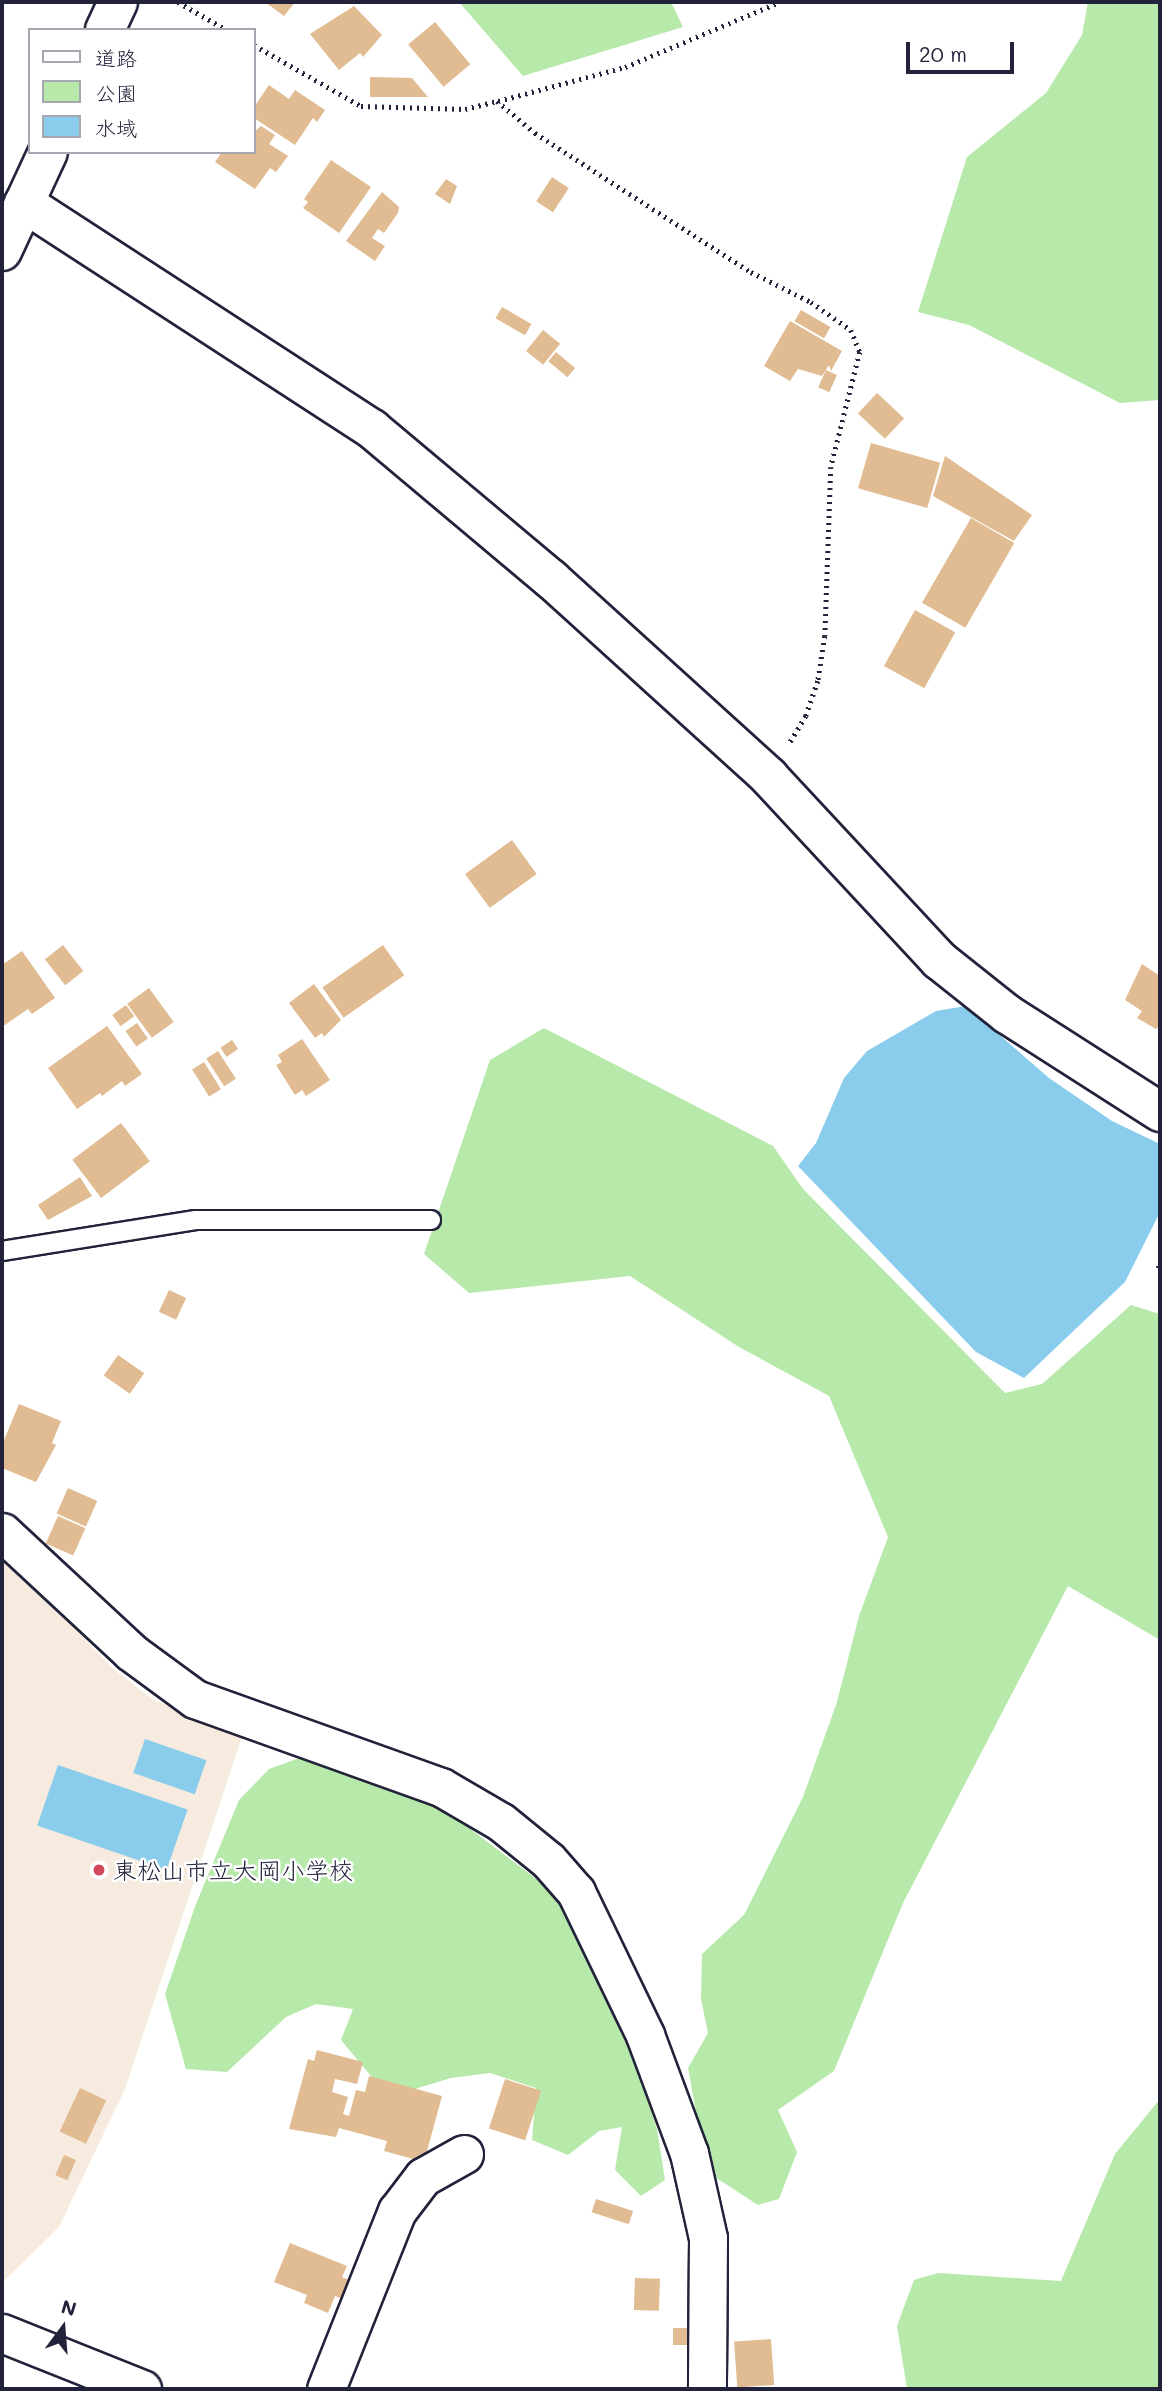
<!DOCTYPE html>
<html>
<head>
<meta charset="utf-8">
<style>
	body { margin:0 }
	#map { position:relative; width:1162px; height:2391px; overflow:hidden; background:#fff; font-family:Mali,"Klee One",sans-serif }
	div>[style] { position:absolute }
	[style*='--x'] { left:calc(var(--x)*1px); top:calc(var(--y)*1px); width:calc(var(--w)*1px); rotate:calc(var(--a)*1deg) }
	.built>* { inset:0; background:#f6ebde }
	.green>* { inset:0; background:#b7e9aa }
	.water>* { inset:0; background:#8acceb; transform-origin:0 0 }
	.building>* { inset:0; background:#e1bc92; transform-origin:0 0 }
	.path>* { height:4.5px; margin-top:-2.25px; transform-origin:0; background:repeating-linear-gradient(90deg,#22223b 0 2px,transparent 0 7px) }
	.roads { filter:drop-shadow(2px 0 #22223b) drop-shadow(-2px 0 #22223b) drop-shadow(0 2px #22223b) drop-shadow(0 -2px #22223b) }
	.lane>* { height:18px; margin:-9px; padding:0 9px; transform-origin:9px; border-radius:9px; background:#fff }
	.street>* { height:37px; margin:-18.5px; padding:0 18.5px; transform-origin:18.5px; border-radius:18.5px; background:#fff }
	.secondary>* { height:38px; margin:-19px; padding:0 19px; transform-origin:19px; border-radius:19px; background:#fff }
	.dots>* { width:19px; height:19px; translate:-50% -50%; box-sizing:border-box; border:4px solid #fff; border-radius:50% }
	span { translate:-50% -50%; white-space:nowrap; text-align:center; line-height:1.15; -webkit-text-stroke:5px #fff; paint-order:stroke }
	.poi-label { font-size:24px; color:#22223b }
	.left { translate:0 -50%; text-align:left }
	.frame { position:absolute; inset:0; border:4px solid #22223b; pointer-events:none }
	.legend { position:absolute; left:28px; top:28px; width:228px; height:126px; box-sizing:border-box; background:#fff; border:2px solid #a7a7b1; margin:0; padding:9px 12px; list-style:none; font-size:21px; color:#22223b }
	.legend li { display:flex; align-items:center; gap:14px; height:35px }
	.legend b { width:35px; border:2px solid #a7a7b1 }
	.north { position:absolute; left:28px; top:2293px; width:70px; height:70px; -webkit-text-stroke:5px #fff; paint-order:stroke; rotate:16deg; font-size:19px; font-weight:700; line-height:28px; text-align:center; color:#22223b }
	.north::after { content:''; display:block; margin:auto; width:24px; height:32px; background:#22223b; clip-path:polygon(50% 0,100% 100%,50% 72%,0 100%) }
	.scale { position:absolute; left:906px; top:42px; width:108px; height:32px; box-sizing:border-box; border:4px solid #22223b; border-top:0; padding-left:9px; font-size:21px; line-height:24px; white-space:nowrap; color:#22223b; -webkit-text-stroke:5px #fff; paint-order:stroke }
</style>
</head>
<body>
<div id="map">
	<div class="built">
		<div style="clip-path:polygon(2px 1552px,111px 1667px,152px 1699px,242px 1737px,125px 2089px,59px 2227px,2px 2283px)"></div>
	</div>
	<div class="green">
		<div style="clip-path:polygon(459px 2px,671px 2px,683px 27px,523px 76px)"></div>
		<div style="clip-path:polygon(1088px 2px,1160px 2px,1160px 400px,1120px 403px,969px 325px,918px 312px,967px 157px,1046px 93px,1082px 35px)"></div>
		<div style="clip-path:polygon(544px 1028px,773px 1146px,803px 1189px,1005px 1393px,1042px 1384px,1131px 1305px,1160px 1314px,1160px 1640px,1068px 1586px,903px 1903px,834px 2071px,778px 2110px,797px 2152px,779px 2199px,758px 2205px,707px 2172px,688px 2068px,708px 2033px,701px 1999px,702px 1954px,744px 1915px,803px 1797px,837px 1702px,859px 1616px,888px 1537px,829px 1396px,739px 1347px,630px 1276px,469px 1293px,424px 1254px,490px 1060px)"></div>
		<div style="clip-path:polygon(302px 1757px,440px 1806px,543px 1884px,580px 1926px,626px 2028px,657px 2129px,665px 2180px,641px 2196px,615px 2170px,622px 2127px,599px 2131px,568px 2155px,532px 2140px,536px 2088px,490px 2073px,451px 2078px,405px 2092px,380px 2087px,341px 2040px,353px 2009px,316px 2004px,286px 2017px,227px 2072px,186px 2069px,165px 1994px,196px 1904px,239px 1800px,269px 1769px)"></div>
		<div style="clip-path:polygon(1160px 2099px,1160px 2389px,907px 2389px,897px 2326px,914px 2280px,938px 2273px,1061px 2281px,1115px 2154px)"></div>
	</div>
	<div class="water">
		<div style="clip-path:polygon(966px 1006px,1049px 1078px,1112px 1121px,1160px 1144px,1160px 1212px,1125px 1282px,1024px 1378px,976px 1352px,798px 1166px,816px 1143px,844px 1078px,867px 1051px,936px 1011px)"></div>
		<div style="left:145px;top:1739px;width:65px;height:36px;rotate:19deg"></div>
		<div style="left:58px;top:1765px;width:137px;height:64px;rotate:19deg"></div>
	</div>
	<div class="building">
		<div style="clip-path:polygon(265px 2px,295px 2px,284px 16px)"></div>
		<div style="clip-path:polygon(354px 6px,382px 35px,363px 57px,360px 53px,339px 70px,310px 34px)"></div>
		<div style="left:435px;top:22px;width:55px;height:35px;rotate:50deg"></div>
		<div style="clip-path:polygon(370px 77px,412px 78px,428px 97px,370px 97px)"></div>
		<div style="clip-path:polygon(269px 85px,289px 99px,295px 90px,325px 110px,317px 122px,313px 118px,295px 145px,254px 118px,254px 107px)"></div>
		<div style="clip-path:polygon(261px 126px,275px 135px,269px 144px,288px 156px,276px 172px,270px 168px,255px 189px,215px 162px,222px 152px,254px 152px,254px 132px)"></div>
		<div style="clip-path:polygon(331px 160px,371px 187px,339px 233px,303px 208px,308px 202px,304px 199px)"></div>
		<div style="left:552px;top:177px;width:20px;height:29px;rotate:33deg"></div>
		<div style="clip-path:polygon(446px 179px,457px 186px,450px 204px,435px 194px)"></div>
		<div style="clip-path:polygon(382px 192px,399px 207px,398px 213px,384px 233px,378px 229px,372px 238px,385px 246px,375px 261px,346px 241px)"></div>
		<div style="left:502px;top:307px;width:34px;height:13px;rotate:30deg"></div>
		<div style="left:801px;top:310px;width:34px;height:13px;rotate:30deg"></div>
		<div style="clip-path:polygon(790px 321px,842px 351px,831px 371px,829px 365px,822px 376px,798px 369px,790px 381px,764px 366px)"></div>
		<div style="left:543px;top:330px;width:22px;height:27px;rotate:39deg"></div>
		<div style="left:556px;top:352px;width:25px;height:12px;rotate:40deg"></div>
		<div style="left:826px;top:370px;width:12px;height:19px;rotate:24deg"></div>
		<div style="left:877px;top:393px;width:37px;height:28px;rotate:43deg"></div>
		<div style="left:871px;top:443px;width:72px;height:47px;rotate:16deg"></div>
		<div style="clip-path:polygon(945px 456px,1032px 515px,1014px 541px,933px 496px)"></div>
		<div style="left:971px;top:518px;width:50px;height:98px;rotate:30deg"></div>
		<div style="left:915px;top:610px;width:46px;height:64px;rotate:29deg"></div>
		<div style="left:512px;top:840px;width:42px;height:58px;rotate:54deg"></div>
		<div style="left:63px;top:945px;width:33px;height:23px;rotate:52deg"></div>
		<div style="left:383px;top:945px;width:37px;height:74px;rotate:55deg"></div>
		<div style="clip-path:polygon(22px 951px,55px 998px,32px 1014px,28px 1009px,2px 1027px,2px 965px)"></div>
		<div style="clip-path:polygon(1142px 964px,1160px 976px,1160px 1026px,1156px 1029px,1137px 1018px,1142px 1011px,1125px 1000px)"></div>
		<div style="clip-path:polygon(314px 984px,341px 1020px,324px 1037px,322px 1033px,315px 1038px,289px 1003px)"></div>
		<div style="left:149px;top:988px;width:42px;height:27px;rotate:54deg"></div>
		<div style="left:126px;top:1005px;width:14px;height:17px;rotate:54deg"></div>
		<div style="left:137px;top:1023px;width:19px;height:14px;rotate:55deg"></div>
		<div style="clip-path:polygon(107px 1026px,142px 1074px,125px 1086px,122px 1081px,102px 1096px,100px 1093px,77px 1109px,48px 1068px)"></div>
		<div style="clip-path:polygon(302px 1039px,330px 1080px,306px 1096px,302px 1090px,295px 1095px,276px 1065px,282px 1062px,278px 1055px)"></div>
		<div style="left:232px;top:1040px;width:11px;height:14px;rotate:56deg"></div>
		<div style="left:218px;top:1051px;width:33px;height:14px;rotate:57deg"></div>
		<div style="left:204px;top:1062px;width:32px;height:14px;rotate:58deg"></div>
		<div style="left:121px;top:1123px;width:48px;height:61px;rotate:53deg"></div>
		<div style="clip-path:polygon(80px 1177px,92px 1196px,48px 1220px,38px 1205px)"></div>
		<div style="left:169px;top:1290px;width:19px;height:24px;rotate:25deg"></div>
		<div style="left:118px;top:1355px;width:32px;height:25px;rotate:35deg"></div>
		<div style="clip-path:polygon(19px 1404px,61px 1421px,52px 1443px,56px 1445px,36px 1482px,2px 1468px,2px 1445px)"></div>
		<div style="left:68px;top:1488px;width:32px;height:28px;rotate:24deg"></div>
		<div style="left:58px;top:1516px;width:30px;height:30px;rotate:24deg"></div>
		<div style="clip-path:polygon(317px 2050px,363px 2062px,357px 2084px,335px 2079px,332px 2092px,348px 2097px,343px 2114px,349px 2116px,356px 2090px,365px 2092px,369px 2076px,442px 2096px,424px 2162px,384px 2151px,387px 2141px,339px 2128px,336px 2137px,289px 2129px,308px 2059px,314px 2061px)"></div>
		<div style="left:505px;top:2079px;width:38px;height:52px;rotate:18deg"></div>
		<div style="left:80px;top:2088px;width:29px;height:48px;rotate:25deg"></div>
		<div style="left:64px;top:2155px;width:13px;height:22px;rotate:23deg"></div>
		<div style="left:596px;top:2199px;width:39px;height:14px;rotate:18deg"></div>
		<div style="clip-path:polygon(290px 2243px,347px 2266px,342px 2277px,349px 2280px,342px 2299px,335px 2296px,328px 2313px,304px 2303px,307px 2295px,274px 2282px)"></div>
		<div style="left:635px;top:2278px;width:25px;height:32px;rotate:2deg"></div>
		<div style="left:673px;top:2328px;width:14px;height:17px"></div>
		<div style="left:771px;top:2339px;width:46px;height:37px;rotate:86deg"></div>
	</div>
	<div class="path">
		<div style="--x:178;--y:2;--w:56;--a:29.7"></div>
		<div style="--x:254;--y:45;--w:123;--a:29.7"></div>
		<div style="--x:361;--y:106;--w:104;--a:1.7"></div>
		<div style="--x:465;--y:109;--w:33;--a:-14"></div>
		<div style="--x:497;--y:101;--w:50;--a:40.1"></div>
		<div style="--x:535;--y:133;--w:257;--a:32.8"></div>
		<div style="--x:751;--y:272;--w:67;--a:26.6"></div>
		<div style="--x:811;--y:302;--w:49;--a:35"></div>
		<div style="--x:851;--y:330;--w:24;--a:68"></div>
		<div style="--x:860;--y:352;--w:119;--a:104.2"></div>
		<div style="--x:831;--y:467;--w:169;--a:92"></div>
		<div style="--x:825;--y:636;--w:46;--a:98.8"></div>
		<div style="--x:818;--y:681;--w:37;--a:109"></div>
		<div style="--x:806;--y:716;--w:33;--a:121"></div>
		<div style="--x:498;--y:101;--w:131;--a:-15"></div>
		<div style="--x:625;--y:67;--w:168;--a:-22.8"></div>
		<div style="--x:1158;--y:1268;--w:6;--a:-72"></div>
	</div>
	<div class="roads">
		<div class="lane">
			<div style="--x:2;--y:1251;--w:196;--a:-9.1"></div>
			<div style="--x:196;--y:1220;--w:235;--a:0"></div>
		</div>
		<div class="street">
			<div style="--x:2;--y:1532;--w:176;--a:42.9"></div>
			<div style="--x:131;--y:1652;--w:79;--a:36.3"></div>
			<div style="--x:195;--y:1699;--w:261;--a:19.7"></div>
			<div style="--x:441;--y:1787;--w:69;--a:30.3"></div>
			<div style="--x:501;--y:1822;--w:60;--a:39"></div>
			<div style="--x:548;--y:1860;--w:43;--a:48.8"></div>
			<div style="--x:576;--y:1892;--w:159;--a:64.2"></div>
			<div style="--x:645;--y:2035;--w:126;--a:69.6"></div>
			<div style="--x:689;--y:2153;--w:87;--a:77.4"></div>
			<div style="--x:708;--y:2238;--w:151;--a:90.4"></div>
			<div style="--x:2;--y:2333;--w:151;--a:21.8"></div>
			<div style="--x:326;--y:2389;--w:192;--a:-68.3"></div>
			<div style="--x:397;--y:2211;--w:43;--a:-52.6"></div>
			<div style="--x:423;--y:2177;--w:47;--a:-29.3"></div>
		</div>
		<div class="secondary">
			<div style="--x:105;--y:30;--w:31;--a:-65"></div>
			<div style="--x:24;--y:203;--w:415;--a:33"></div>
			<div style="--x:372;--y:429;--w:234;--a:40"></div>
			<div style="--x:551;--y:579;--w:294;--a:42.2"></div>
			<div style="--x:769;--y:777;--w:250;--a:47.1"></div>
			<div style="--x:939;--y:960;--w:87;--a:38.5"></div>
			<div style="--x:1007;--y:1014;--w:182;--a:32.6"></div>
			<div style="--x:2;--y:251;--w:109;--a:-65.1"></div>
		</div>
	</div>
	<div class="dots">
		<div style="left:99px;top:1870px;background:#d1495b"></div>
	</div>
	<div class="poi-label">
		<span class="left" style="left:113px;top:1870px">東松山市立大岡小学校</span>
	</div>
	<div class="frame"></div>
	<ul class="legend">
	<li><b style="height:9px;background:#fff"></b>道路</li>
	<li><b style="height:19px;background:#b7e9aa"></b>公園</li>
	<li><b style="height:19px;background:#8acceb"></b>水域</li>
	</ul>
	<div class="north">N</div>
	<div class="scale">20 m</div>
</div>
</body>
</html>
